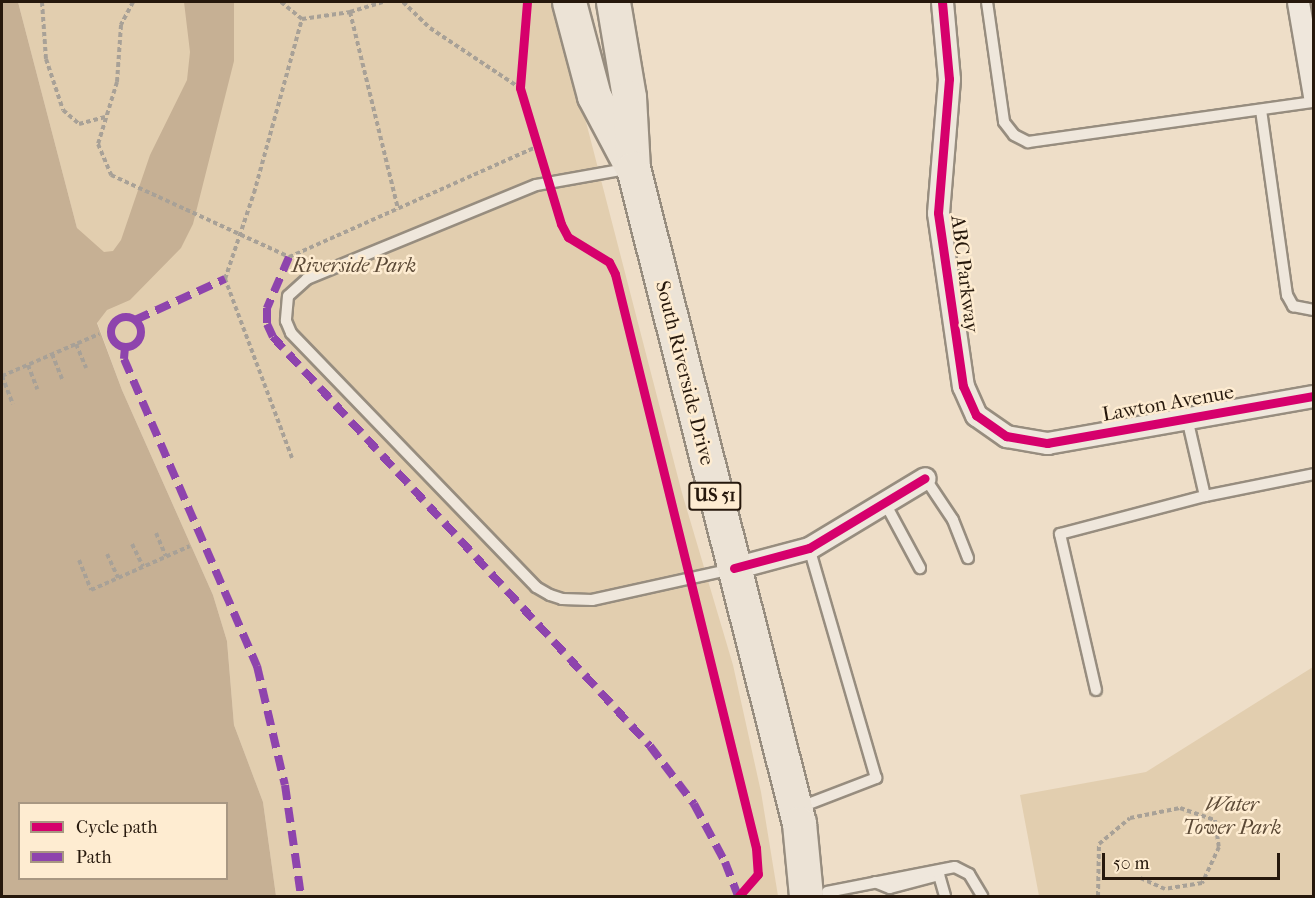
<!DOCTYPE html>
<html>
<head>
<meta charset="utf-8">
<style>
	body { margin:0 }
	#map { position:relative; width:1315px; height:898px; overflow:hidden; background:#eedec8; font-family:"IM FELL French Canon",serif }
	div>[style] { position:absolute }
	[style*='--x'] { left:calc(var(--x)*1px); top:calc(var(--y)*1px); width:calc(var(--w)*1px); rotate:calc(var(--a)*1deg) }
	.green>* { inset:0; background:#e2ceaf }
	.water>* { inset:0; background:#c6b094 }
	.path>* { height:4px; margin-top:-2px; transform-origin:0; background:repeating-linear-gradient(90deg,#a8a197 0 4.5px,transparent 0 7.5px) }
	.roads { filter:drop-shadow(2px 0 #978d7f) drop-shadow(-2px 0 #978d7f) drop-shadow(0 2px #978d7f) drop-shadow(0 -2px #978d7f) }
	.service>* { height:10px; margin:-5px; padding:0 5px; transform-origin:5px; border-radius:5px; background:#efe7dc }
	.minor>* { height:21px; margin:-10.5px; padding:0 10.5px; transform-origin:10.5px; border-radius:10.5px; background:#efe7dc }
	.primary>* { height:33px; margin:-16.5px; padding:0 16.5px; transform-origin:16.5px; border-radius:16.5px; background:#ece3d6 }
	.quiet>* { height:8px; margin-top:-4px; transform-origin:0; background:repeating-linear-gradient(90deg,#8e44ad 0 15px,transparent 0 23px) }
	.quiet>.ring { margin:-4px; padding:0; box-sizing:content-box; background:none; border:8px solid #8e44ad; border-radius:50% }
	.cycleway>* { height:9px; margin:-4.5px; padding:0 4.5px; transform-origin:4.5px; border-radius:4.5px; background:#d6006c }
	span { translate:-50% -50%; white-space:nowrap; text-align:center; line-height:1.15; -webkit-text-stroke:5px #feecd1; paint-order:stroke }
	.shield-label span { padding:2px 4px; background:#feecd1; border:2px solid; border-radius:4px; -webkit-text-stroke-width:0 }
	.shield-label { font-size:18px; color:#26180c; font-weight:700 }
	.park-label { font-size:20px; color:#5c4a37; font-style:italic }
	.street-label { font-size:20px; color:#26180c }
	.frame { position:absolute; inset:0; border:3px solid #26180c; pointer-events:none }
	.legend { position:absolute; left:18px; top:802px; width:210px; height:78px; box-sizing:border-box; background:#feecd1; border:2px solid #a89782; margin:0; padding:8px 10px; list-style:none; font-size:18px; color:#26180c }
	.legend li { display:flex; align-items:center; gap:12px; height:30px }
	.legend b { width:30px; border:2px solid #a89782 }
	.scale { position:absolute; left:1102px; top:853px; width:178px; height:27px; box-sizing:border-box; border:3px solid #26180c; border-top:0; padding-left:8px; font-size:18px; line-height:21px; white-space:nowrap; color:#26180c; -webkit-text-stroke:4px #feecd1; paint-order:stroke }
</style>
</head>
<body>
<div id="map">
	<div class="green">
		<div style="clip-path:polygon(18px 2px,555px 2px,682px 493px,733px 665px,761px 792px,778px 896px,276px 896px,263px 802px,234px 725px,227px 641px,213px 595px,122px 390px,97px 322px,77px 228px)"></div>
		<div style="clip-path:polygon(1313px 667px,1313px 896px,1039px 896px,1020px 795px,1146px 772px)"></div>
	</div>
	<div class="water">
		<div style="clip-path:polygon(evenodd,2px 2px,18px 2px,77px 228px,104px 252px,113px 251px,121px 240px,150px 155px,187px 80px,190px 52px,184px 2px,234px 2px,234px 61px,193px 224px,181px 248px,130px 300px,107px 310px,97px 323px,122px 390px,213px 595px,227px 641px,234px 725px,263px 802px,276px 896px,2px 896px,2px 2px,20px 804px,226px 804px,226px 878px,20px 878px,20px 804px)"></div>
	</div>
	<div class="path">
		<div style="--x:42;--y:2;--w:57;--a:86"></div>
		<div style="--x:46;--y:59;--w:54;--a:71.6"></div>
		<div style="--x:63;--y:110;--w:21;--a:41"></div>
		<div style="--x:79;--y:124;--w:27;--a:-15"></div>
		<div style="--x:133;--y:2;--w:26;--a:118"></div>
		<div style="--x:121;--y:25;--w:57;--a:94"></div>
		<div style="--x:117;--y:82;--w:65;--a:107"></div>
		<div style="--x:98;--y:144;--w:34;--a:67"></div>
		<div style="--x:111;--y:175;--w:196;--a:24.7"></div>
		<div style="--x:289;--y:257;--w:273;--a:-24"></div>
		<div style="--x:281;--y:2;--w:27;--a:39"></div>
		<div style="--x:302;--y:19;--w:49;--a:-8.3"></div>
		<div style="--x:350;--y:12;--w:34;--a:-17"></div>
		<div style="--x:403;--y:2;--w:37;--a:44"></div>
		<div style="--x:430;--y:28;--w:108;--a:33.7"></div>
		<div style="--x:350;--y:12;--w:203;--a:76.3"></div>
		<div style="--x:76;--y:344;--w:26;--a:67"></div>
		<div style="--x:52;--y:354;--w:27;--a:68"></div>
		<div style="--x:28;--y:365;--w:26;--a:69"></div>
		<div style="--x:2;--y:376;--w:106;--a:-23.4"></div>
		<div style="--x:2;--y:376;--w:30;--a:69"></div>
		<div style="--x:292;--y:458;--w:191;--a:-110.5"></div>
		<div style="--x:225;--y:279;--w:91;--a:-71.4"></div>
		<div style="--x:254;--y:193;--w:180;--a:-74.6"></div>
		<div style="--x:156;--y:533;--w:25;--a:67"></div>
		<div style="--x:132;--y:544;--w:25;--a:64"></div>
		<div style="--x:107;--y:554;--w:26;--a:65"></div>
		<div style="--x:79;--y:560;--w:32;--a:68"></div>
		<div style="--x:91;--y:590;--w:108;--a:-24"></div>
		<div style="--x:1098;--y:896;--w:52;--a:-88.9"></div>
		<div style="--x:1099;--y:844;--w:40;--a:-40"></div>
		<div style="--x:1130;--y:818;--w:51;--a:-11.3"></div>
		<div style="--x:1180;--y:808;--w:37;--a:19"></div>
		<div style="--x:1215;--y:820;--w:27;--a:82"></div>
		<div style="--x:1219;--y:847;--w:40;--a:115"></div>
		<div style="--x:1202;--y:883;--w:37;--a:171"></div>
		<div style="--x:1165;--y:889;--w:27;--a:-156"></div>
	</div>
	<div class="roads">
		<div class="service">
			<div style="--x:987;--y:2;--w:121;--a:81.9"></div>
			<div style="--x:1004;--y:122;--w:16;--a:52"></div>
			<div style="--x:1014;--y:135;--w:16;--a:27"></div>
			<div style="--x:1028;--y:142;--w:289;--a:-8"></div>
			<div style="--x:1261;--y:110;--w:187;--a:82"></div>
			<div style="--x:1287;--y:295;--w:13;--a:61"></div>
			<div style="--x:1293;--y:306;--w:21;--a:11"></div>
			<div style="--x:626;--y:169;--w:91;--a:169.9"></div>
			<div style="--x:536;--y:185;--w:248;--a:157.7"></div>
			<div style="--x:307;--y:279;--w:25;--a:138"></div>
			<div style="--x:288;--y:296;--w:25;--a:95"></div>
			<div style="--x:286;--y:321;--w:13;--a:67"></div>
			<div style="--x:291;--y:333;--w:353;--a:46"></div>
			<div style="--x:536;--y:587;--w:16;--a:30"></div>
			<div style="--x:550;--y:595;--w:13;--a:18"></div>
			<div style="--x:562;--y:599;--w:30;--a:2"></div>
			<div style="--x:592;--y:600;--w:143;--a:-12.5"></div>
			<div style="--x:925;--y:478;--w:50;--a:56.3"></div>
			<div style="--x:953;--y:520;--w:41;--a:68.5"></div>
			<div style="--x:1205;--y:496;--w:111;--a:-11.4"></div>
			<div style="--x:885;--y:503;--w:74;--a:61.7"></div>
			<div style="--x:1096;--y:690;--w:160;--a:-103"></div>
			<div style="--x:1060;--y:534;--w:150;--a:-14.7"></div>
			<div style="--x:1205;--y:496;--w:80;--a:-103"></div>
			<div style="--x:798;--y:808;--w:84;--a:-21"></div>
			<div style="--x:876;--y:778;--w:240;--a:-106.2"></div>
			<div style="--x:875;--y:882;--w:16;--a:22"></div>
			<div style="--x:890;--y:888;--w:51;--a:-14.9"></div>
			<div style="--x:939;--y:875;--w:22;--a:74"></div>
			<div style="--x:827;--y:892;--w:130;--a:-11.1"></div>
			<div style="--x:955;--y:867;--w:16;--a:27"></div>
			<div style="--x:969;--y:874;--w:26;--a:59"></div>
		</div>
		<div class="minor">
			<div style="--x:942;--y:2;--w:77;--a:84.8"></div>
			<div style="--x:949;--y:79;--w:134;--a:94.7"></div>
			<div style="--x:938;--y:213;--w:175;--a:81.8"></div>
			<div style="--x:963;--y:386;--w:32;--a:66"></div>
			<div style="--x:976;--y:415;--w:37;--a:35"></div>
			<div style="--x:1006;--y:436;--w:42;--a:9.7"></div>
			<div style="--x:1047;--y:443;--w:271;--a:-10"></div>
			<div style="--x:1298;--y:2;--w:95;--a:80.3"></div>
			<div style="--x:734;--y:568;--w:78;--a:-14.9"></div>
			<div style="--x:809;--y:548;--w:135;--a:-31.1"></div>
		</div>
		<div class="primary">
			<div style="--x:569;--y:2;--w:97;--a:75.1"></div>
			<div style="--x:594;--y:96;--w:77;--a:62.1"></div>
			<div style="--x:613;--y:2;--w:96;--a:80.4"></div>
			<div style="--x:629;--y:97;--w:71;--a:86.8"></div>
			<div style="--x:633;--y:168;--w:676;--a:75.78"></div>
			<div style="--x:799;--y:823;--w:73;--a:84.5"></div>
		</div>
	</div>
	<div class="quiet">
		<div style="--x:289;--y:257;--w:56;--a:113.3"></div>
		<div style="--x:267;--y:308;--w:16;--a:90"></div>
		<div style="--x:267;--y:324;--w:14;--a:65"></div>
		<div style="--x:273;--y:337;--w:556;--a:47.33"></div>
		<div style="--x:650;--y:746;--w:73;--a:52.8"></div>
		<div style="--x:694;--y:804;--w:66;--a:61.9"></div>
		<div style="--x:725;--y:862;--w:36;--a:69"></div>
		<div class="ring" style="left:111px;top:317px;width:22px;height:22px"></div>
		<div style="--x:135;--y:320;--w:99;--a:-24.5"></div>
		<div style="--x:125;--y:347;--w:12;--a:95"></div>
		<div style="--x:124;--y:359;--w:335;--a:66.6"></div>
		<div style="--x:257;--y:666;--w:122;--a:76.8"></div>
		<div style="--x:285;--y:785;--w:112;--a:81.8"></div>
	</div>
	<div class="cycleway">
		<div style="--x:527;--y:2;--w:86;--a:94.7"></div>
		<div style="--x:520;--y:88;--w:142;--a:73.2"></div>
		<div style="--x:561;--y:224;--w:15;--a:62"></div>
		<div style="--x:568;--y:237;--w:48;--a:31.4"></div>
		<div style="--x:609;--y:262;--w:13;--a:63"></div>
		<div style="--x:615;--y:274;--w:591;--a:76.2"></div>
		<div style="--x:756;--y:848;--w:26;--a:86"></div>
		<div style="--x:758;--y:874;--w:29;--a:131"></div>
		<div style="--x:942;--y:2;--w:77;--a:84.8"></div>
		<div style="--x:949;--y:79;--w:134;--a:94.7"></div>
		<div style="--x:938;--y:213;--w:175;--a:81.8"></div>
		<div style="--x:963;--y:386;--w:32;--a:66"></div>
		<div style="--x:976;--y:415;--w:37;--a:35"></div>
		<div style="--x:1006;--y:436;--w:42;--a:9.7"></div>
		<div style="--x:1047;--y:443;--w:271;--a:-10"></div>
		<div style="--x:734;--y:568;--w:78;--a:-14.9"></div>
		<div style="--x:809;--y:548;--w:135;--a:-31.1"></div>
	</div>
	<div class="shield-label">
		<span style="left:715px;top:496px">US 51</span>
	</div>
	<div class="park-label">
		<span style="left:354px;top:265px">Riverside Park</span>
		<span style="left:1232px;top:816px">Water<br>Tower Park</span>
	</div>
	<div class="street-label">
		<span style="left:965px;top:274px;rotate:83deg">ABC Parkway</span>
		<span style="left:685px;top:373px;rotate:76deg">South Riverside Drive</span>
		<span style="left:1168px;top:403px;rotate:-10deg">Lawton Avenue</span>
	</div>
	<div class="frame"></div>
	<ul class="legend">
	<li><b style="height:8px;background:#d6006c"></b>Cycle path</li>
	<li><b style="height:8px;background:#8e44ad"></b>Path</li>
	</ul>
	<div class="scale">50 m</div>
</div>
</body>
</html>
